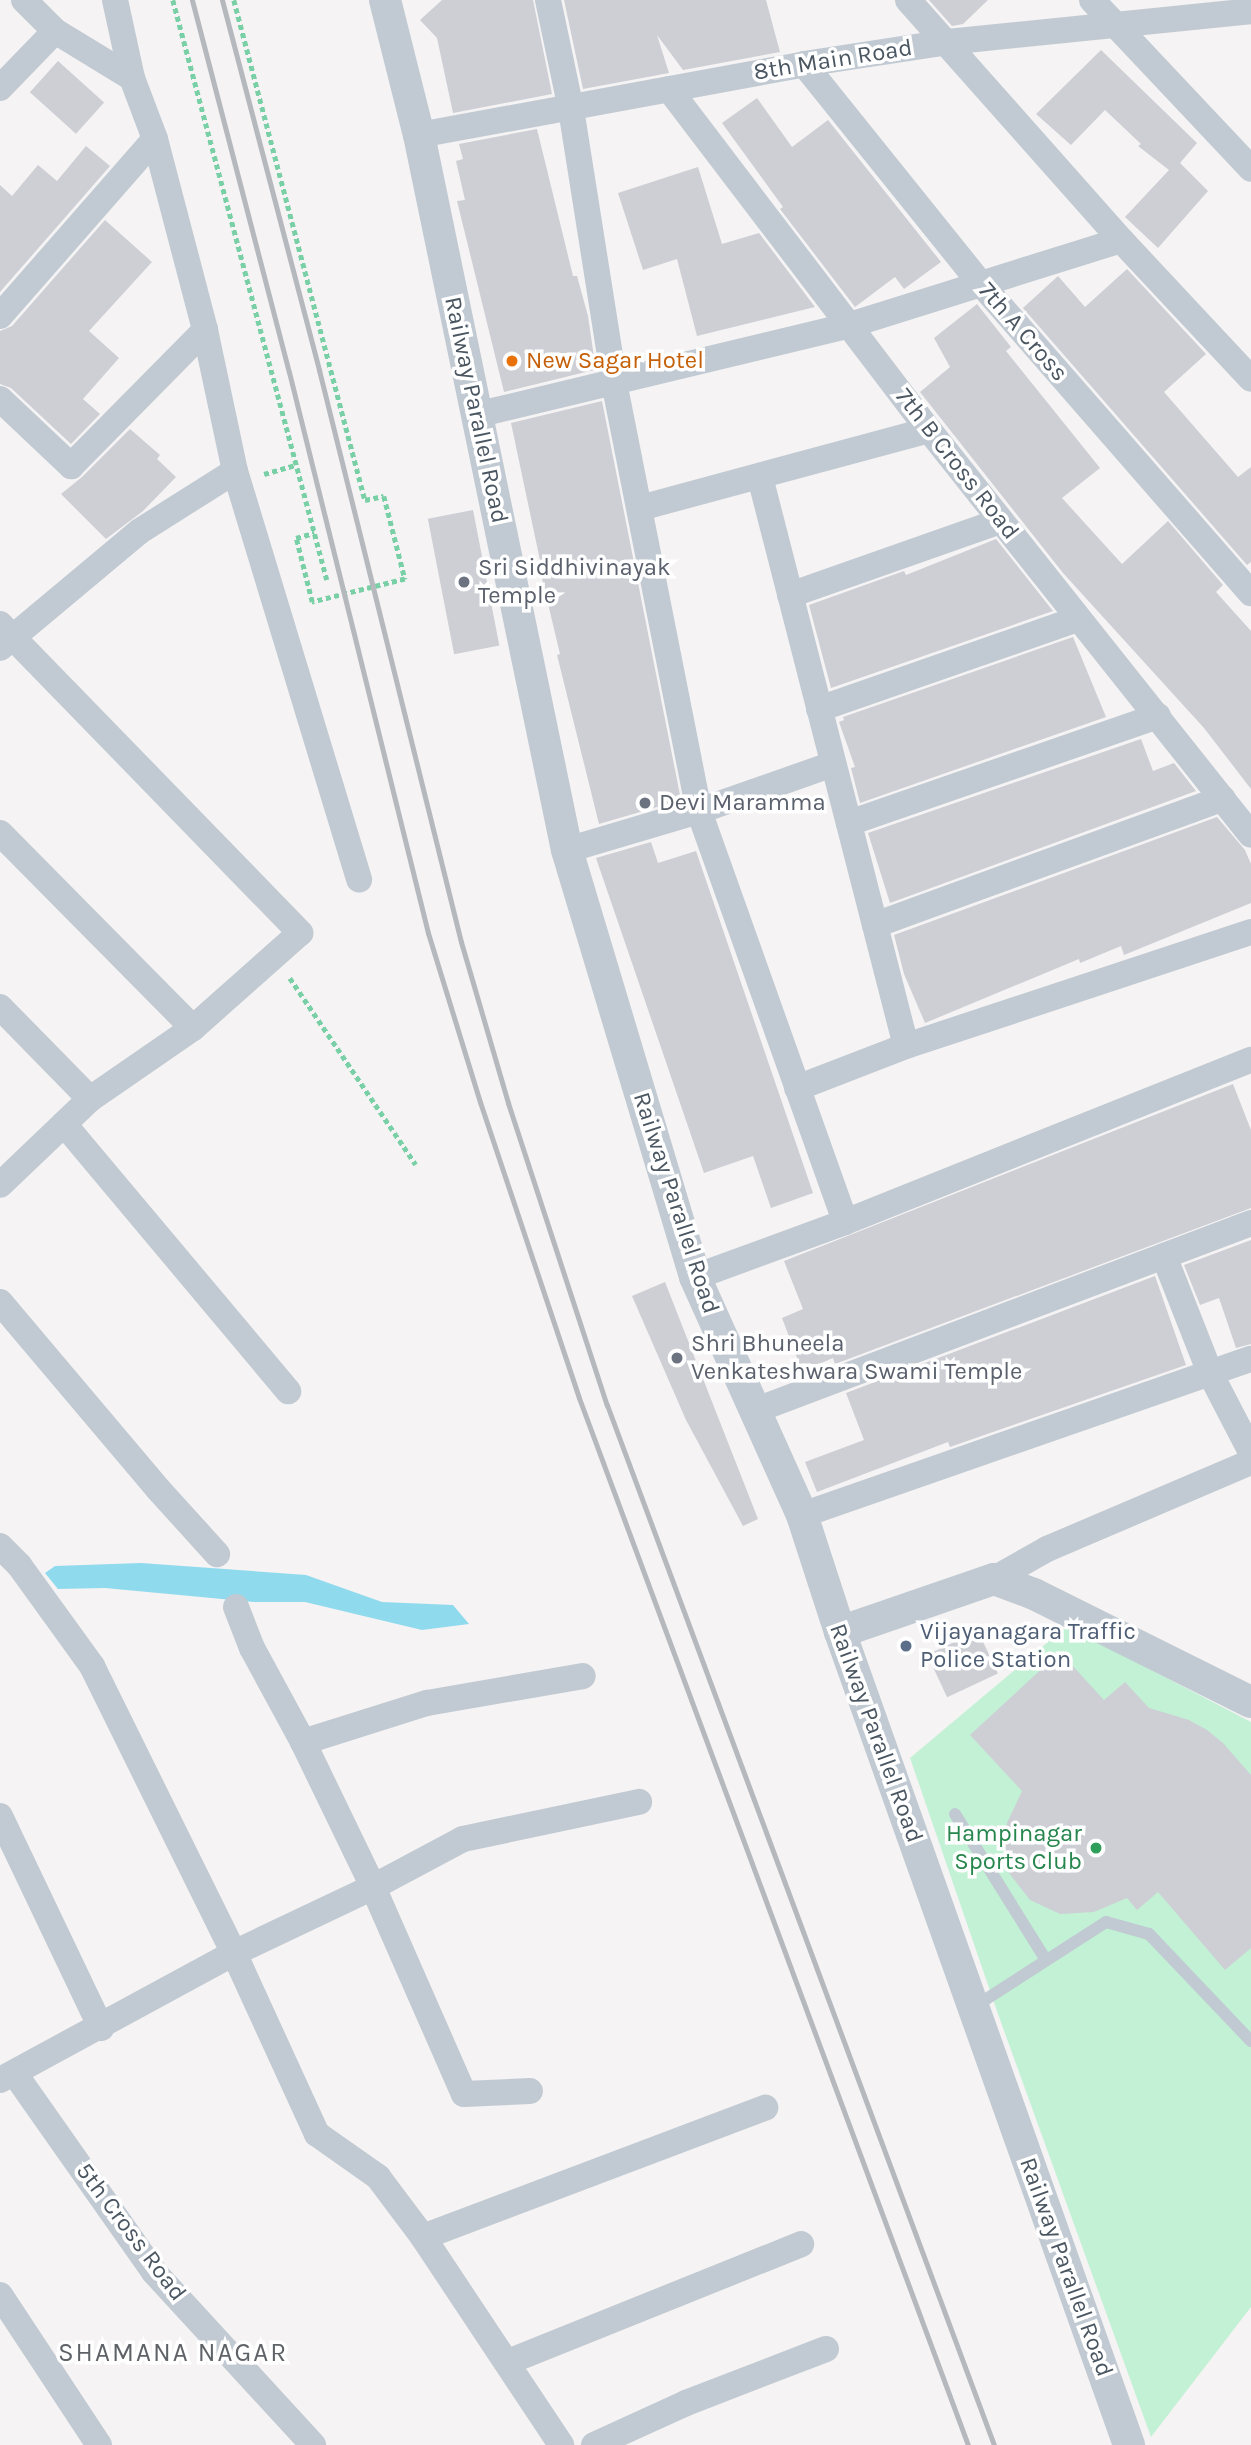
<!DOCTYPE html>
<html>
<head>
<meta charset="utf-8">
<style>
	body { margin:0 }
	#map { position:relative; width:1251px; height:2445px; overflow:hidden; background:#f5f3f3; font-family:Karla,sans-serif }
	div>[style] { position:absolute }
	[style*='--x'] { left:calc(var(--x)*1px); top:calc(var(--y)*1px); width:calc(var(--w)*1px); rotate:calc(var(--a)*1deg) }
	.green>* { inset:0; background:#c3f1d5 }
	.water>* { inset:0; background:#90daee }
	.building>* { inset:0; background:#cdcfd5; transform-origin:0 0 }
	.path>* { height:4.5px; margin-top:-2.25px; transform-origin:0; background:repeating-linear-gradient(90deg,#7ad0a6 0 5px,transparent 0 8.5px) }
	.service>* { height:12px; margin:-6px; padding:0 6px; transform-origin:6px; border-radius:6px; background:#c1cad2 }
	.minor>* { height:26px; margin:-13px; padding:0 13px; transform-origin:13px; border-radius:13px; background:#c1cad2 }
	.tertiary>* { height:32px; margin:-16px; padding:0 16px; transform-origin:16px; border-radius:16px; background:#c1cad2 }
	.rail>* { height:5px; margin:-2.5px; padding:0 2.5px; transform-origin:2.5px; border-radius:2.5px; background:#b5b8bd }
	.dots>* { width:19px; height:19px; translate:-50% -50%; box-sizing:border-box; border:4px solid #fff; border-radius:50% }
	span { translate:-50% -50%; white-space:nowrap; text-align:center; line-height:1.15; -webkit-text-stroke:7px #fff; paint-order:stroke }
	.street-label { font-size:24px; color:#4a5661 }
	.food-label { font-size:24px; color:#c56008 }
	.left { translate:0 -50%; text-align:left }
	.worship-label { font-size:24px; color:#5b616d }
	.service-label { font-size:24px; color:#4e5e75 }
	.leisure-label { font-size:24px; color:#27864d }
	.right { translate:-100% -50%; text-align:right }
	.neighbourhood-label { font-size:26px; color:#5f6368; letter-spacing:2px }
</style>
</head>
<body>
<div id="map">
	<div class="green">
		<div style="clip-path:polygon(1067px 1626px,1251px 1722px,1251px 2307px,1151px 2437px,998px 2014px,910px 1758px)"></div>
	</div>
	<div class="water">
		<div style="clip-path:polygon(141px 1563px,306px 1575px,382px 1602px,453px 1605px,469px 1624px,422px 1630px,305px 1602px,254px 1602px,105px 1588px,58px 1589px,45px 1573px,55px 1566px)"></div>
	</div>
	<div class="building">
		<div style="clip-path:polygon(442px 0,533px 0,552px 94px,453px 113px,437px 38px,420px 20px)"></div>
		<div style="clip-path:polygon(564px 0,766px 0,780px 52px,683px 70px,657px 35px,669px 73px,583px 89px)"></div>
		<div style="clip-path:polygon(929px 0,988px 0,963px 24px,952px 26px)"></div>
		<div style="clip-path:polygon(1101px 50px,1197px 143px,1180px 163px,1208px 191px,1158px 248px,1125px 217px,1169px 170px,1138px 146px,1141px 144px,1105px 110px,1071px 145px,1036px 114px)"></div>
		<div style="left:58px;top:61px;width:62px;height:42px;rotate:42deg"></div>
		<div style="clip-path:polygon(757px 98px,792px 147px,828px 120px,941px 262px,904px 289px,895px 277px,855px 307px,780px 209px,783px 207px,722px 123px)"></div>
		<div style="clip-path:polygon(537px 129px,573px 276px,577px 276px,588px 316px,595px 364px,593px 365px,594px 370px,504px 392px,457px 201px,465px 200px,456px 161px,463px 159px,459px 144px)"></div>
		<div style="clip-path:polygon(86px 146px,110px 166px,0 292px,0 185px,12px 196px,38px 165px,57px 181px)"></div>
		<div style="clip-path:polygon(698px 167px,722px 244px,759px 233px,815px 307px,697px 336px,677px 259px,643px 270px,618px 193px)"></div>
		<div style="clip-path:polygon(105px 220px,152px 262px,89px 331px,119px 358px,83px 399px,100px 414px,71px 444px,11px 388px,0 384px,0 331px,12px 326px)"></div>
		<div style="clip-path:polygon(1127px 269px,1206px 354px,1164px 392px,1238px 477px,1251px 467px,1251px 562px,1247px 565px,1023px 308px,1058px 276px,1085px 307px)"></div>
		<div style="clip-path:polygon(977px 304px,1011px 347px,1006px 351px,1100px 468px,1062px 498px,1122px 564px,1168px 521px,1223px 585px,1216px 592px,1251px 631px,1251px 789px,1204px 728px,1063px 573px,920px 392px,950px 367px,934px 338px)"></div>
		<div style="clip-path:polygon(602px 401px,681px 800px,599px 824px,557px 655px,560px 654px,539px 566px,541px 565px,511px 423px)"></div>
		<div style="clip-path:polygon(130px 429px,160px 455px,157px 459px,176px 477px,143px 511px,106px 539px,61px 494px,82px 477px)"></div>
		<div style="left:473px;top:510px;width:138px;height:46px;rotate:79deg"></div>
		<div style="clip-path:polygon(996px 539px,1053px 611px,831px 688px,809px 605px,904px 571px,906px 575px)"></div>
		<div style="clip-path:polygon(1073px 637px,1106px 717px,860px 803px,851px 768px,855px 767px,839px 722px,844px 720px,843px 717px)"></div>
		<div style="clip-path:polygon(1141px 739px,1153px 771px,1174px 763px,1196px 791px,890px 903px,868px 833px)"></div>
		<div style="clip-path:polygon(1217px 817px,1245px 850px,1251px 864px,1251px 903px,1124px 955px,1121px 946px,1080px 963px,1079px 959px,925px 1023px,904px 974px,894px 935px)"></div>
		<div style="clip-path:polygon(651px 842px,658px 863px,696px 851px,813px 1193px,771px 1208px,753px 1156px,704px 1173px,596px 858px)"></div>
		<div style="clip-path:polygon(1233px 1084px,1251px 1130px,1251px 1208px,835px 1364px,833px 1358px,802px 1371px,782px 1318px,803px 1309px,784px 1261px)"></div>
		<div style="clip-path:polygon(1251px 1240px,1251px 1344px,1236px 1348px,1219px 1298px,1200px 1305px,1184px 1265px)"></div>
		<div style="clip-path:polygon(1155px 1276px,1186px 1365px,950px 1447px,948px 1442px,817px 1492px,805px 1462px,864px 1440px,846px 1393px)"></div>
		<div style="clip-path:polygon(665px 1282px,758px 1519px,743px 1526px,686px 1420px,632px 1296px)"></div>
		<div style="left:978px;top:1631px;width:47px;height:56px;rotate:65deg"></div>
		<div style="clip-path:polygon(1060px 1652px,1104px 1700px,1125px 1682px,1149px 1708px,1189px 1720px,1207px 1730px,1223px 1743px,1251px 1775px,1251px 1948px,1225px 1970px,1158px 1892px,1137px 1910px,1127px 1898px,1094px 1912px,1060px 1914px,1030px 1900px,1009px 1873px,1004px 1840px,1007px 1823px,1022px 1791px,970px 1735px)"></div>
	</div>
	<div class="path">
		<div style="--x:173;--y:0;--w:600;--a:75.13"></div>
		<div style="--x:234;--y:0;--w:517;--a:75.32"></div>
		<div style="--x:365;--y:500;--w:19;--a:-12"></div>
		<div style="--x:384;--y:496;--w:86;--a:75.8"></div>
		<div style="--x:405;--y:579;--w:96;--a:166.1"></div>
		<div style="--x:312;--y:602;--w:66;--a:-104"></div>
		<div style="--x:296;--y:538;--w:19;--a:-16"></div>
		<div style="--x:264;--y:474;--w:33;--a:-16"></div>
		<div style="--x:290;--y:978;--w:225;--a:56"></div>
	</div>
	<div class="service">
		<div style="--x:955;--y:1814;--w:172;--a:58.1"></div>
		<div style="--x:974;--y:2007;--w:157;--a:-32.8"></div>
		<div style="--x:1106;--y:1922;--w:45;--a:15.6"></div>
		<div style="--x:1149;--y:1934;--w:148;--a:46.4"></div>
	</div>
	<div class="minor">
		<div style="--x:24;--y:0;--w:44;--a:45"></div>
		<div style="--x:55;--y:31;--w:90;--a:31.4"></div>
		<div style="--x:115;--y:0;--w:80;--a:77.7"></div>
		<div style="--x:132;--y:78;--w:65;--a:69.3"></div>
		<div style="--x:155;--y:139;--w:197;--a:75.3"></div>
		<div style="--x:205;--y:330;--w:144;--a:78"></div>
		<div style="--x:235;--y:471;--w:427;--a:73.1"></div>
		<div style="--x:548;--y:0;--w:111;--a:78.1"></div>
		<div style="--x:571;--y:109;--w:276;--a:81"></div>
		<div style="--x:614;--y:382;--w:437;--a:78.8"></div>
		<div style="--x:699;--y:811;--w:436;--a:70.4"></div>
		<div style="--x:908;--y:0;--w:321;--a:48.4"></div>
		<div style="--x:1121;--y:240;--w:190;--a:46.9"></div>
		<div style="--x:1092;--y:0;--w:232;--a:46.7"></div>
		<div style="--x:804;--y:64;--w:284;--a:51.2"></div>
		<div style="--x:982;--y:285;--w:409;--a:48.9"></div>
		<div style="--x:0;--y:88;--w:79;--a:-46"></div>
		<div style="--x:669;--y:89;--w:429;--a:52.7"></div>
		<div style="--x:929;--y:430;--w:517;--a:51.51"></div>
		<div style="--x:419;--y:135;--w:391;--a:-10.4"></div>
		<div style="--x:804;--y:64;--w:145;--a:-8.7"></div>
		<div style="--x:947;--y:42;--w:306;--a:-5.8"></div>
		<div style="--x:0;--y:316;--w:235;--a:-48.8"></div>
		<div style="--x:0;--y:399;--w:98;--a:43.3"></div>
		<div style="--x:71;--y:466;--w:191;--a:-45.4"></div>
		<div style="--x:476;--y:415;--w:385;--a:-13.5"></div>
		<div style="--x:850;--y:325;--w:284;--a:-17.4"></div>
		<div style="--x:760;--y:477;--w:587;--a:75.61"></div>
		<div style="--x:640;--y:508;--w:299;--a:-15.1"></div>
		<div style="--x:790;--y:595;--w:223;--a:-19.4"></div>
		<div style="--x:0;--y:624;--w:431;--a:45.8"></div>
		<div style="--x:300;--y:933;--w:143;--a:138.4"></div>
		<div style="--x:193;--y:1028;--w:125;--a:145.4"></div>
		<div style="--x:90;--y:1099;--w:124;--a:136.3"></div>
		<div style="--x:0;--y:648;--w:182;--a:-39.9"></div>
		<div style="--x:140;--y:531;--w:112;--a:-32.3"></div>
		<div style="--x:819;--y:709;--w:273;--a:-19.2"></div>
		<div style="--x:849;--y:823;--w:327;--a:-19.1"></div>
		<div style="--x:0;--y:833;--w:274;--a:45.3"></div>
		<div style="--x:567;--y:850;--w:138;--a:-16.5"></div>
		<div style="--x:699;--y:811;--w:142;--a:-19.3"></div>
		<div style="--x:875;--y:925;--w:370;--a:-20"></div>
		<div style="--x:0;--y:1007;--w:129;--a:45.6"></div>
		<div style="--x:797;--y:1088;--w:117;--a:-21.1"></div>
		<div style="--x:906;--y:1046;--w:363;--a:-18.3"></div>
		<div style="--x:64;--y:1124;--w:349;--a:50"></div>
		<div style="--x:1164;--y:1256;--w:126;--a:68.5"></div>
		<div style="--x:1210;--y:1373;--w:89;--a:62.6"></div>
		<div style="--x:695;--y:1277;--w:160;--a:-20.1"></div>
		<div style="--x:845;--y:1222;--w:437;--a:-21.8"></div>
		<div style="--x:0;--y:1302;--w:245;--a:49.8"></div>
		<div style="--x:158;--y:1489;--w:88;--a:47.8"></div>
		<div style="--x:754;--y:1411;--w:531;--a:-20.72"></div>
		<div style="--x:802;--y:1515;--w:475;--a:-19.2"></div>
		<div style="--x:0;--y:1546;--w:27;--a:45"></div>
		<div style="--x:19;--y:1565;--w:125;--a:54.1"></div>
		<div style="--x:92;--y:1666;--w:320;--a:63.7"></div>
		<div style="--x:234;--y:1953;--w:199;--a:65.4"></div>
		<div style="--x:317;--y:2134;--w:75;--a:35.2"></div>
		<div style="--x:378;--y:2177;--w:75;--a:53.1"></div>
		<div style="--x:423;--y:2237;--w:250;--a:56.4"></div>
		<div style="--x:994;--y:1579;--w:61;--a:-29.5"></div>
		<div style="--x:1047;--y:1549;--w:222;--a:-23.1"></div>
		<div style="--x:236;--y:1607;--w:44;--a:68.7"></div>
		<div style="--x:252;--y:1648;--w:107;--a:61.5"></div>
		<div style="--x:303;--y:1742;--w:161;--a:64.2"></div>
		<div style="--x:373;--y:1887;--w:226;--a:66.3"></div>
		<div style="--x:464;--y:2094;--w:66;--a:-2.6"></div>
		<div style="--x:303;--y:1742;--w:130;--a:-17.5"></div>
		<div style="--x:427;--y:1703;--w:158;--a:-9.8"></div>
		<div style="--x:0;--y:1816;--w:235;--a:64.5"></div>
		<div style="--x:15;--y:2074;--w:242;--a:54.9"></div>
		<div style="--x:154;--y:2272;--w:235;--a:47.4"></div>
		<div style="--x:0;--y:2080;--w:266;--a:-28.5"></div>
		<div style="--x:234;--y:1953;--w:154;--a:-25.4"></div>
		<div style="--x:373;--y:1887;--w:102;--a:-28.1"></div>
		<div style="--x:463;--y:1839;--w:180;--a:-11.9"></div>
		<div style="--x:423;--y:2237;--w:366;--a:-20.7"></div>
		<div style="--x:0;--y:2295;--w:180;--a:56.6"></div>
		<div style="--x:508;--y:2362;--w:316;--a:-21.9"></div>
		<div style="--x:594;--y:2445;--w:101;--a:-24.5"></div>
		<div style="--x:686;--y:2403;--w:150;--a:-21.1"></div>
	</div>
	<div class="tertiary">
		<div style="--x:385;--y:0;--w:139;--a:75.9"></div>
		<div style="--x:419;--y:135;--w:730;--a:78.31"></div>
		<div style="--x:567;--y:850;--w:446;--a:73.3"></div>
		<div style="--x:695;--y:1277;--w:261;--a:65.8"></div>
		<div style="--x:802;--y:1515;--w:123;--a:72"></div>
		<div style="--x:840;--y:1632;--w:863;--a:70.43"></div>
		<div style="--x:840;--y:1632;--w:163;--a:-19"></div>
		<div style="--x:994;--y:1579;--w:43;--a:20.6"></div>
		<div style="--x:1034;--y:1594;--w:242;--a:26.5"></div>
	</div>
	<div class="rail">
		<div style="--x:192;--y:0;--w:384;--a:75.4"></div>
		<div style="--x:289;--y:372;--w:578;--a:76.08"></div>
		<div style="--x:428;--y:933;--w:177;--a:72.9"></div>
		<div style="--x:480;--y:1102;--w:312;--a:71.5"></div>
		<div style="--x:579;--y:1398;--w:1117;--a:69.62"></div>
		<div style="--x:222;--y:0;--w:383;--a:75.3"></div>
		<div style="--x:319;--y:370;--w:589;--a:76.06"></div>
		<div style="--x:461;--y:942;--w:168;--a:73.7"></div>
		<div style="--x:508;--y:1103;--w:318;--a:71.9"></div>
		<div style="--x:607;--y:1405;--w:1110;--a:69.59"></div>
	</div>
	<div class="dots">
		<div style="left:512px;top:361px;background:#e8710a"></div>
		<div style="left:464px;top:582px;background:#6b7280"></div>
		<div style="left:645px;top:803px;background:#6b7280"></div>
		<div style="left:677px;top:1358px;background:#6b7280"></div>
		<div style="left:906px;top:1646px;background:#5c6f8a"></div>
		<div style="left:1096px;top:1848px;background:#2e9e5b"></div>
	</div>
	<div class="street-label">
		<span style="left:833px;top:60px;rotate:-9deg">8th Main Road</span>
		<span style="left:1023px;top:332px;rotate:49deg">7th A Cross</span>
		<span style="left:476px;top:410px;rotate:78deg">Railway Parallel Road</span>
		<span style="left:957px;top:464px;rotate:52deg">7th B Cross Road</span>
		<span style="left:676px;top:1203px;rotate:72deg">Railway Parallel Road</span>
		<span style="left:876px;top:1733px;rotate:70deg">Railway Parallel Road</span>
		<span style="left:131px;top:2232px;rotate:53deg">5th Cross Road</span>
		<span style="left:1066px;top:2267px;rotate:70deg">Railway Parallel Road</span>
	</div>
	<div class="food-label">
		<span class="left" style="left:526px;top:361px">New Sagar Hotel</span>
	</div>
	<div class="worship-label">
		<span class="left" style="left:478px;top:582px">Sri Siddhivinayak<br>Temple</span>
		<span class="left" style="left:659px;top:803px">Devi Maramma</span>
		<span class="left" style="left:691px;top:1358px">Shri Bhuneela<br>Venkateshwara Swami Temple</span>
	</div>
	<div class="service-label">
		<span class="left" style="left:920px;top:1646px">Vijayanagara Traffic<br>Police Station</span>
	</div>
	<div class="leisure-label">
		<span class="right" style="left:1082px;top:1848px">Hampinagar<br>Sports Club</span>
	</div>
	<div class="neighbourhood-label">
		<span style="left:173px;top:2353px">SHAMANA NAGAR</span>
	</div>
</div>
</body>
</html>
